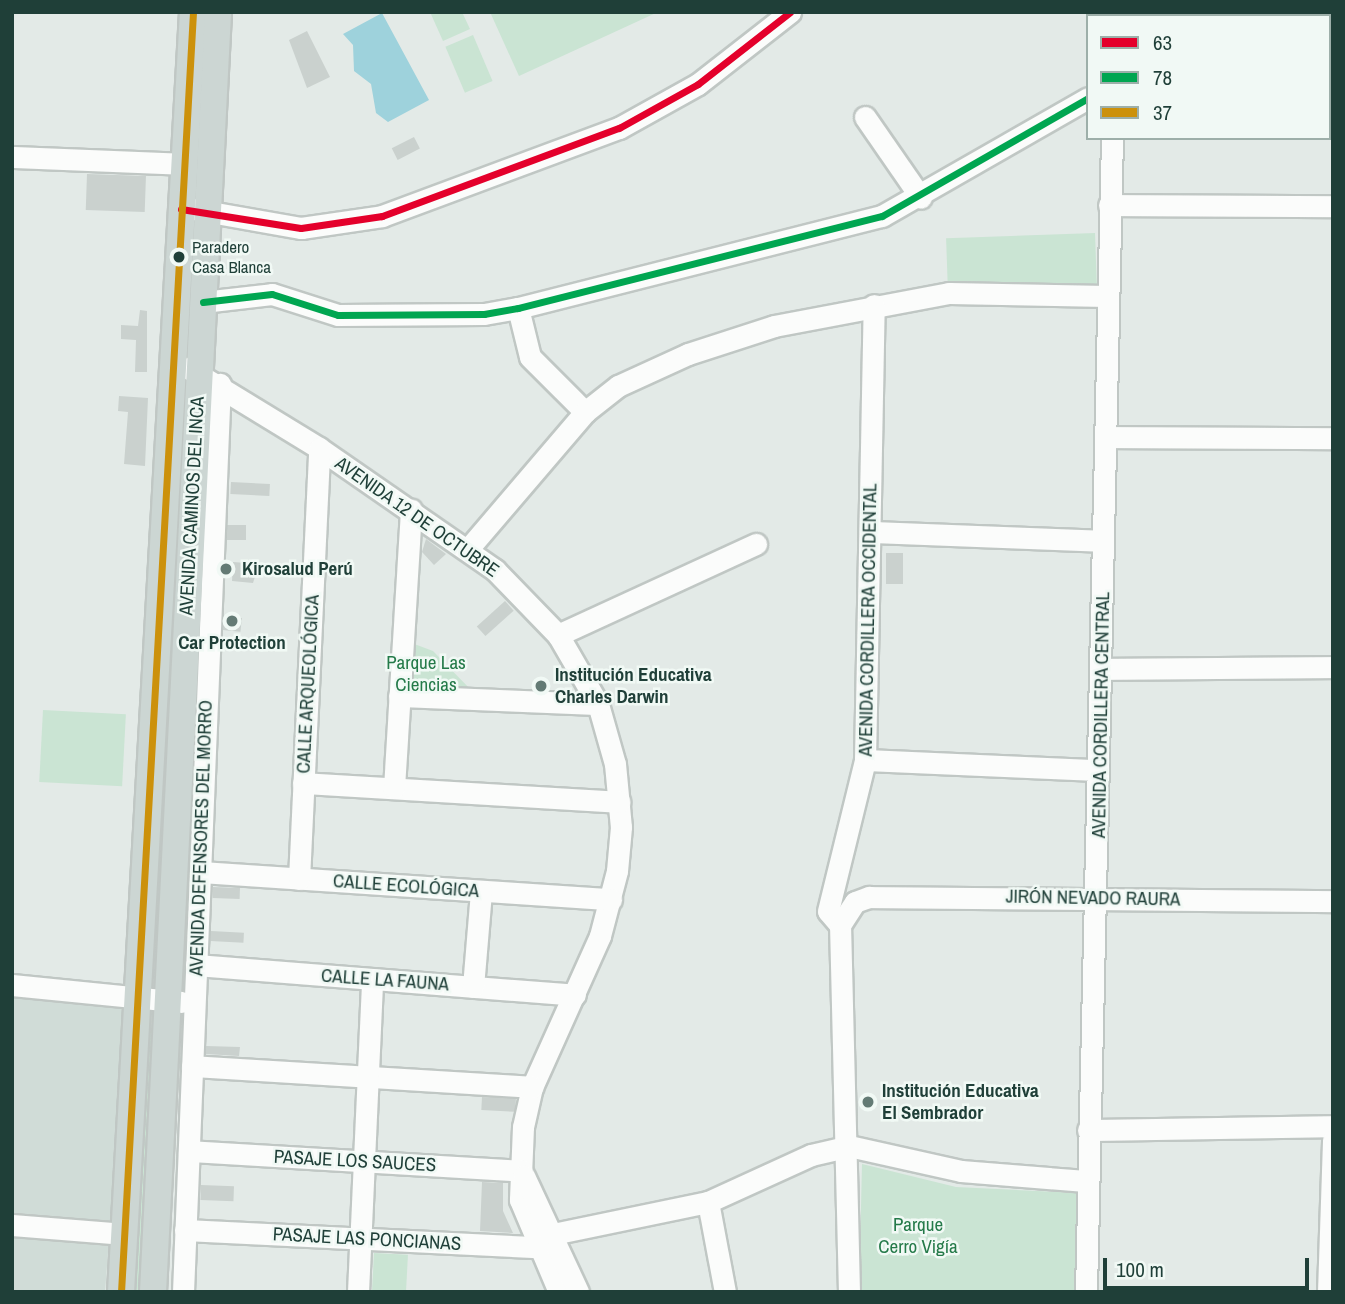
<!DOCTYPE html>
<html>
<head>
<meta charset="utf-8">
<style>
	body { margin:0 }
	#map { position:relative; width:1345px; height:1304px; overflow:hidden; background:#e3eae7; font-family:"Archivo Narrow",sans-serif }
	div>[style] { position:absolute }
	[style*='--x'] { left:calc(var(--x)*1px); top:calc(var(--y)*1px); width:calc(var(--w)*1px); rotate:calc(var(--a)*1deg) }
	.built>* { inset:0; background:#d0dcd7 }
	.green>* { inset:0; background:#cae4d3; transform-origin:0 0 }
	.water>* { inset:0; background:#9ed2dc }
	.building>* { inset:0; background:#cad1ce; transform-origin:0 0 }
	.roads { filter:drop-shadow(2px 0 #c0c7c4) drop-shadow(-2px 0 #c0c7c4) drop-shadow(0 2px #c0c7c4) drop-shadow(0 -2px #c0c7c4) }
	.minor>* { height:21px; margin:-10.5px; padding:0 10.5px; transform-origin:10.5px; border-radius:10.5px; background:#fbfcfb }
	.major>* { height:26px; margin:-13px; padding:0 13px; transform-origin:13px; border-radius:13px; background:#ccd6d3 }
	.bus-1>* { height:7px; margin:-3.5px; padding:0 3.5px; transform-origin:3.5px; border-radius:3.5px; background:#e4002b }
	.bus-2>* { height:7px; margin:-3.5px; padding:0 3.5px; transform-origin:3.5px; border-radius:3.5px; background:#00a651 }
	.bus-3>* { height:7px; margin:-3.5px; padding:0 3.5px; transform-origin:3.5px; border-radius:3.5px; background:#cc910b }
	.dots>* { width:19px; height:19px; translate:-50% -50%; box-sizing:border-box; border:4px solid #f1f9f5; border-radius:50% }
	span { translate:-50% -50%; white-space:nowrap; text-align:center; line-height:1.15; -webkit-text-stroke:5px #f1f9f5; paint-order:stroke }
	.bus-label { font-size:17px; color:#1f3f38 }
	.left { translate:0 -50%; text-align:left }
	.street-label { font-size:19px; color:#1f3f38 }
	.poi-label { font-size:19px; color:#1f3f38; font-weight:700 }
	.park-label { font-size:19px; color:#247a49 }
	.frame { position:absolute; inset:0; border:14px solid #1f3f38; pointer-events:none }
	.legend { position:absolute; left:1086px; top:14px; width:245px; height:126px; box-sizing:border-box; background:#f1f9f5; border:2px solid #9dafa9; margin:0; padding:9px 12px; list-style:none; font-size:21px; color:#1f3f38 }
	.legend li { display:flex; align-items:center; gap:14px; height:35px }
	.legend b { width:35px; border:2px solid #9dafa9 }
	.scale { position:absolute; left:1103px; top:1258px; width:206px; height:32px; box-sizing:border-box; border:4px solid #1f3f38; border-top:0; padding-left:9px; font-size:21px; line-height:24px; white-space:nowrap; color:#1f3f38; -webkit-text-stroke:5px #f1f9f5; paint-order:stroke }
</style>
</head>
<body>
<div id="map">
	<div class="built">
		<div style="clip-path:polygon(12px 991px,127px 1006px,105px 1292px,12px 1292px)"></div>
	</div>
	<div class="green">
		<div style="clip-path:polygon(430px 12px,462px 12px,470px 29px,443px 41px)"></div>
		<div style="clip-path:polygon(490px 12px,658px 12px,519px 76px)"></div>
		<div style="left:473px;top:35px;width:50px;height:30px;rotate:67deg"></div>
		<div style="left:1095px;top:233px;width:52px;height:149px;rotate:88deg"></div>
		<div style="clip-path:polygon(409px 642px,433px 651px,473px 692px,410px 694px)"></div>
		<div style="left:43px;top:710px;width:83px;height:72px;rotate:3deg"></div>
		<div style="left:145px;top:1029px;width:15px;height:263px;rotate:4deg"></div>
		<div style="clip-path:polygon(862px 1164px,956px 1187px,1078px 1193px,1078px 1292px,859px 1292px)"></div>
		<div style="left:374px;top:1253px;width:34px;height:39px;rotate:3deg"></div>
	</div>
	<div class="water">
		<div style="clip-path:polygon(382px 13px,429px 100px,388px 122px,376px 113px,371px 84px,354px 71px,353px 45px,343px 34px)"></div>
	</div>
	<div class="building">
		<div style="clip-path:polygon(307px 31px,330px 77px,307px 88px,289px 40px)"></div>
		<div style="left:414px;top:137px;width:13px;height:25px;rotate:63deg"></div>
		<div style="left:87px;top:174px;width:59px;height:36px;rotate:2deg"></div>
		<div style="clip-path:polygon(140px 310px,147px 311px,147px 372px,135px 372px,136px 340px,121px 339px,121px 325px,138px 326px)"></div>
		<div style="clip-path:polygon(119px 396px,148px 398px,145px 466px,124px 464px,128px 412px,118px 411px)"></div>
		<div style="left:231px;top:482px;width:39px;height:12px;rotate:3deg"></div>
		<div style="left:227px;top:525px;width:19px;height:15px"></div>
		<div style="clip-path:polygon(426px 539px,446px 554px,434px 565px,422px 552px)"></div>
		<div style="left:886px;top:553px;width:17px;height:31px"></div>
		<div style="clip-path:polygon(233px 562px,259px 564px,253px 583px,232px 581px)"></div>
		<div style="left:505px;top:601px;width:13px;height:38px;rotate:48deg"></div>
		<div style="left:224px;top:616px;width:18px;height:14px;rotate:6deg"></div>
		<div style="left:213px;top:887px;width:27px;height:11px;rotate:2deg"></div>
		<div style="left:211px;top:931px;width:33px;height:10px;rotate:3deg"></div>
		<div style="clip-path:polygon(206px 1046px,240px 1047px,239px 1056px,206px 1054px)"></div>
		<div style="left:482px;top:1097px;width:34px;height:13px;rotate:3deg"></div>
		<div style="clip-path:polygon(482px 1182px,503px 1183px,503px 1211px,513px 1233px,480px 1231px)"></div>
		<div style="left:201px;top:1185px;width:33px;height:15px;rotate:2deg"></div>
	</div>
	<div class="roads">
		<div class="minor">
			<div style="--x:1329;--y:26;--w:4;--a:0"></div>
			<div style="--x:865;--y:117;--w:98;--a:55.3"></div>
			<div style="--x:12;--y:157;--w:171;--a:2.3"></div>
			<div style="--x:1109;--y:205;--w:224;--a:0.3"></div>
			<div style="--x:193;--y:209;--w:110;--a:10"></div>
			<div style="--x:301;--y:228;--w:82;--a:-8.4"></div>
			<div style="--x:382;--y:216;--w:253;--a:-20.4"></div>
			<div style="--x:619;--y:128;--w:90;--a:-29.1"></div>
			<div style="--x:698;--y:84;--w:117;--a:-38"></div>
			<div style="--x:203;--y:302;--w:69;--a:-6.6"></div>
			<div style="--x:272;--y:294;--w:69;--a:17.7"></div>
			<div style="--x:338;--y:315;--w:146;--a:-0.4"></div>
			<div style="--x:484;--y:314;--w:35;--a:-10"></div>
			<div style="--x:518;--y:308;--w:375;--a:-14.2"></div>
			<div style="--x:882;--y:216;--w:237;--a:-29.8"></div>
			<div style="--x:518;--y:308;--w:50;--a:76.2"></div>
			<div style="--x:530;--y:357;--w:78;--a:45"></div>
			<div style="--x:188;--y:368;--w:153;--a:31.4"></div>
			<div style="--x:319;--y:448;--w:214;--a:34.7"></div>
			<div style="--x:495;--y:570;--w:91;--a:45.9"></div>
			<div style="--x:558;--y:635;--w:80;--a:59.9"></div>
			<div style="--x:598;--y:704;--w:62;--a:74.2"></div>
			<div style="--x:615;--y:764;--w:63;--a:84.6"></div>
			<div style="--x:621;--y:827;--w:44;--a:95.2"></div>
			<div style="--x:617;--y:871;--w:67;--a:104.7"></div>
			<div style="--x:600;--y:936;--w:166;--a:114.2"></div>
			<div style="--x:532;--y:1087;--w:41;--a:102.7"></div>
			<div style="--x:523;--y:1127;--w:73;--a:92.4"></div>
			<div style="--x:520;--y:1200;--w:100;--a:67"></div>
			<div style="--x:1106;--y:437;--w:227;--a:0.3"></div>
			<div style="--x:870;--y:532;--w:233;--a:2.2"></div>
			<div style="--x:468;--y:549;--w:180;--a:-49.5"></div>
			<div style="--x:585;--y:412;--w:42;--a:-38.2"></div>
			<div style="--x:618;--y:386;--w:77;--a:-24.6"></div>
			<div style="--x:688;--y:354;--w:90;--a:-18"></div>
			<div style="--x:774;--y:326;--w:178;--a:-10.7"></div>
			<div style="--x:949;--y:293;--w:158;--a:1.1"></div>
			<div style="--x:558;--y:635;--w:218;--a:-24.7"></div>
			<div style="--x:1102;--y:669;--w:231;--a:-0.5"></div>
			<div style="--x:399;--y:696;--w:199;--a:2.3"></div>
			<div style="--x:865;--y:760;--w:233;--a:2.5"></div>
			<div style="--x:303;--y:783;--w:317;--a:3.4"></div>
			<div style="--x:394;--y:788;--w:279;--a:-86.5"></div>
			<div style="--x:200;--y:872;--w:412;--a:3.8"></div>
			<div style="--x:299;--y:879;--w:431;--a:-87.3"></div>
			<div style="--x:840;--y:925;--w:18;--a:-131"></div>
			<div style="--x:828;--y:911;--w:155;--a:-76.2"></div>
			<div style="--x:865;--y:760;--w:455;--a:-88.9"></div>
			<div style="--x:196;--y:965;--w:380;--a:4.5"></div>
			<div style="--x:12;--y:985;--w:170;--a:5.7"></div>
			<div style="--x:473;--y:987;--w:96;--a:-85.2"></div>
			<div style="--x:192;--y:1066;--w:341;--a:3.5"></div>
			<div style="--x:1088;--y:1130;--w:245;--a:-0.9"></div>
			<div style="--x:189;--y:1151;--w:333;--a:3.4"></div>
			<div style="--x:524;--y:1176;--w:128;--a:65"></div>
			<div style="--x:708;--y:1202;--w:92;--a:79.3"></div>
			<div style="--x:12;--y:1225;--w:113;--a:4.6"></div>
			<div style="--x:185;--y:1230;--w:353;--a:2.8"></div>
			<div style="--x:553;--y:1234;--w:158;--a:-11.7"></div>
			<div style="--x:708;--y:1202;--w:113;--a:-24.5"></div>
			<div style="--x:811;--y:1155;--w:39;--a:-13"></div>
			<div style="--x:849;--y:1146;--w:115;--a:12.6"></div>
			<div style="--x:961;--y:1171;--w:125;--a:4.6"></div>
			<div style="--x:183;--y:1292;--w:909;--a:-87.67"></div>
			<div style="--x:358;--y:1292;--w:313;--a:-87.4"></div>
			<div style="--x:849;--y:1292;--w:367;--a:-91.4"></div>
			<div style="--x:840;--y:925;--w:27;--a:-57"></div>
			<div style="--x:855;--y:902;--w:15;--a:-20"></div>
			<div style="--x:869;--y:897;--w:464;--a:0.5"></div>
			<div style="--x:1086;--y:1292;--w:1154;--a:-88.71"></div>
			<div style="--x:1328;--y:1292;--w:152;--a:-88.1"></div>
		</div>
		<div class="major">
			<div style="--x:121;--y:1292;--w:1282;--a:-86.78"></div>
			<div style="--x:153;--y:1292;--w:1282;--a:-87.09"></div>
		</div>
	</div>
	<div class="bus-1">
		<div style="--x:181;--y:209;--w:121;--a:9"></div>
		<div style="--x:301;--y:228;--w:82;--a:-8.4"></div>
		<div style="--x:382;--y:216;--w:253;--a:-20.4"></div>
		<div style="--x:619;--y:128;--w:90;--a:-29.1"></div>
		<div style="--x:698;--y:84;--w:117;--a:-38"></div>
	</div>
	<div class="bus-2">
		<div style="--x:203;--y:302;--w:69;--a:-6.6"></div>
		<div style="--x:272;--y:294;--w:69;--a:17.7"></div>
		<div style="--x:338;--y:315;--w:146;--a:-0.4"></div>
		<div style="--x:484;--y:314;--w:35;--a:-10"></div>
		<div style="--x:518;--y:308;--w:375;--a:-14.2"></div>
		<div style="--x:882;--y:216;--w:237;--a:-29.8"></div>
	</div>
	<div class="bus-3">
		<div style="--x:121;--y:1292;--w:1282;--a:-86.78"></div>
	</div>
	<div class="dots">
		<div style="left:179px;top:257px;background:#1f3f38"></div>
		<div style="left:226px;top:569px;background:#647b75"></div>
		<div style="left:232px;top:621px;background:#647b75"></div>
		<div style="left:541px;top:686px;background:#647b75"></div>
		<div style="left:868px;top:1102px;background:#647b75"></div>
	</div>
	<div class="bus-label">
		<span class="left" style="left:192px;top:257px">Paradero<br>Casa Blanca</span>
	</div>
	<div class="street-label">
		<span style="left:192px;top:506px;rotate:-87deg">AVENIDA CAMINOS DEL INCA</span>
		<span style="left:417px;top:517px;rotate:35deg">AVENIDA 12 DE OCTUBRE</span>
		<span style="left:868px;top:620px;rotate:-89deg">AVENIDA CORDILLERA OCCIDENTAL</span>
		<span style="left:308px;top:684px;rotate:-87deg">CALLE ARQUEOLÓGICA</span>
		<span style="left:1101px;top:715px;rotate:-89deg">AVENIDA CORDILLERA CENTRAL</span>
		<span style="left:201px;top:838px;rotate:-88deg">AVENIDA DEFENSORES DEL MORRO</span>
		<span style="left:406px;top:886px;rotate:4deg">CALLE ECOLÓGICA</span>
		<span style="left:1093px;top:898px;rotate:1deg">JIRÓN NEVADO RAURA</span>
		<span style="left:385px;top:980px;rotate:4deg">CALLE LA FAUNA</span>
		<span style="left:355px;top:1161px;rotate:3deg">PASAJE LOS SAUCES</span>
		<span style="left:367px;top:1239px;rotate:3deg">PASAJE LAS PONCIANAS</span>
	</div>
	<div class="poi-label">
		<span class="left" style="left:242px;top:569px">Kirosalud Perú</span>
		<span style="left:232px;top:643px">Car Protection</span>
		<span class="left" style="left:555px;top:686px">Institución Educativa<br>Charles Darwin</span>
		<span class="left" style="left:882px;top:1102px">Institución Educativa<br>El Sembrador</span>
	</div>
	<div class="park-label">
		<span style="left:426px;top:674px">Parque Las<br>Ciencias</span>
		<span style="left:918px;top:1236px">Parque<br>Cerro Vigía</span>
	</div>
	<div class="frame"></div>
	<ul class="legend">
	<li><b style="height:9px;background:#e4002b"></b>63</li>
	<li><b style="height:9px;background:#00a651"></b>78</li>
	<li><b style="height:9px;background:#cc910b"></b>37</li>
	</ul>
	<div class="scale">100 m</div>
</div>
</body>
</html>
